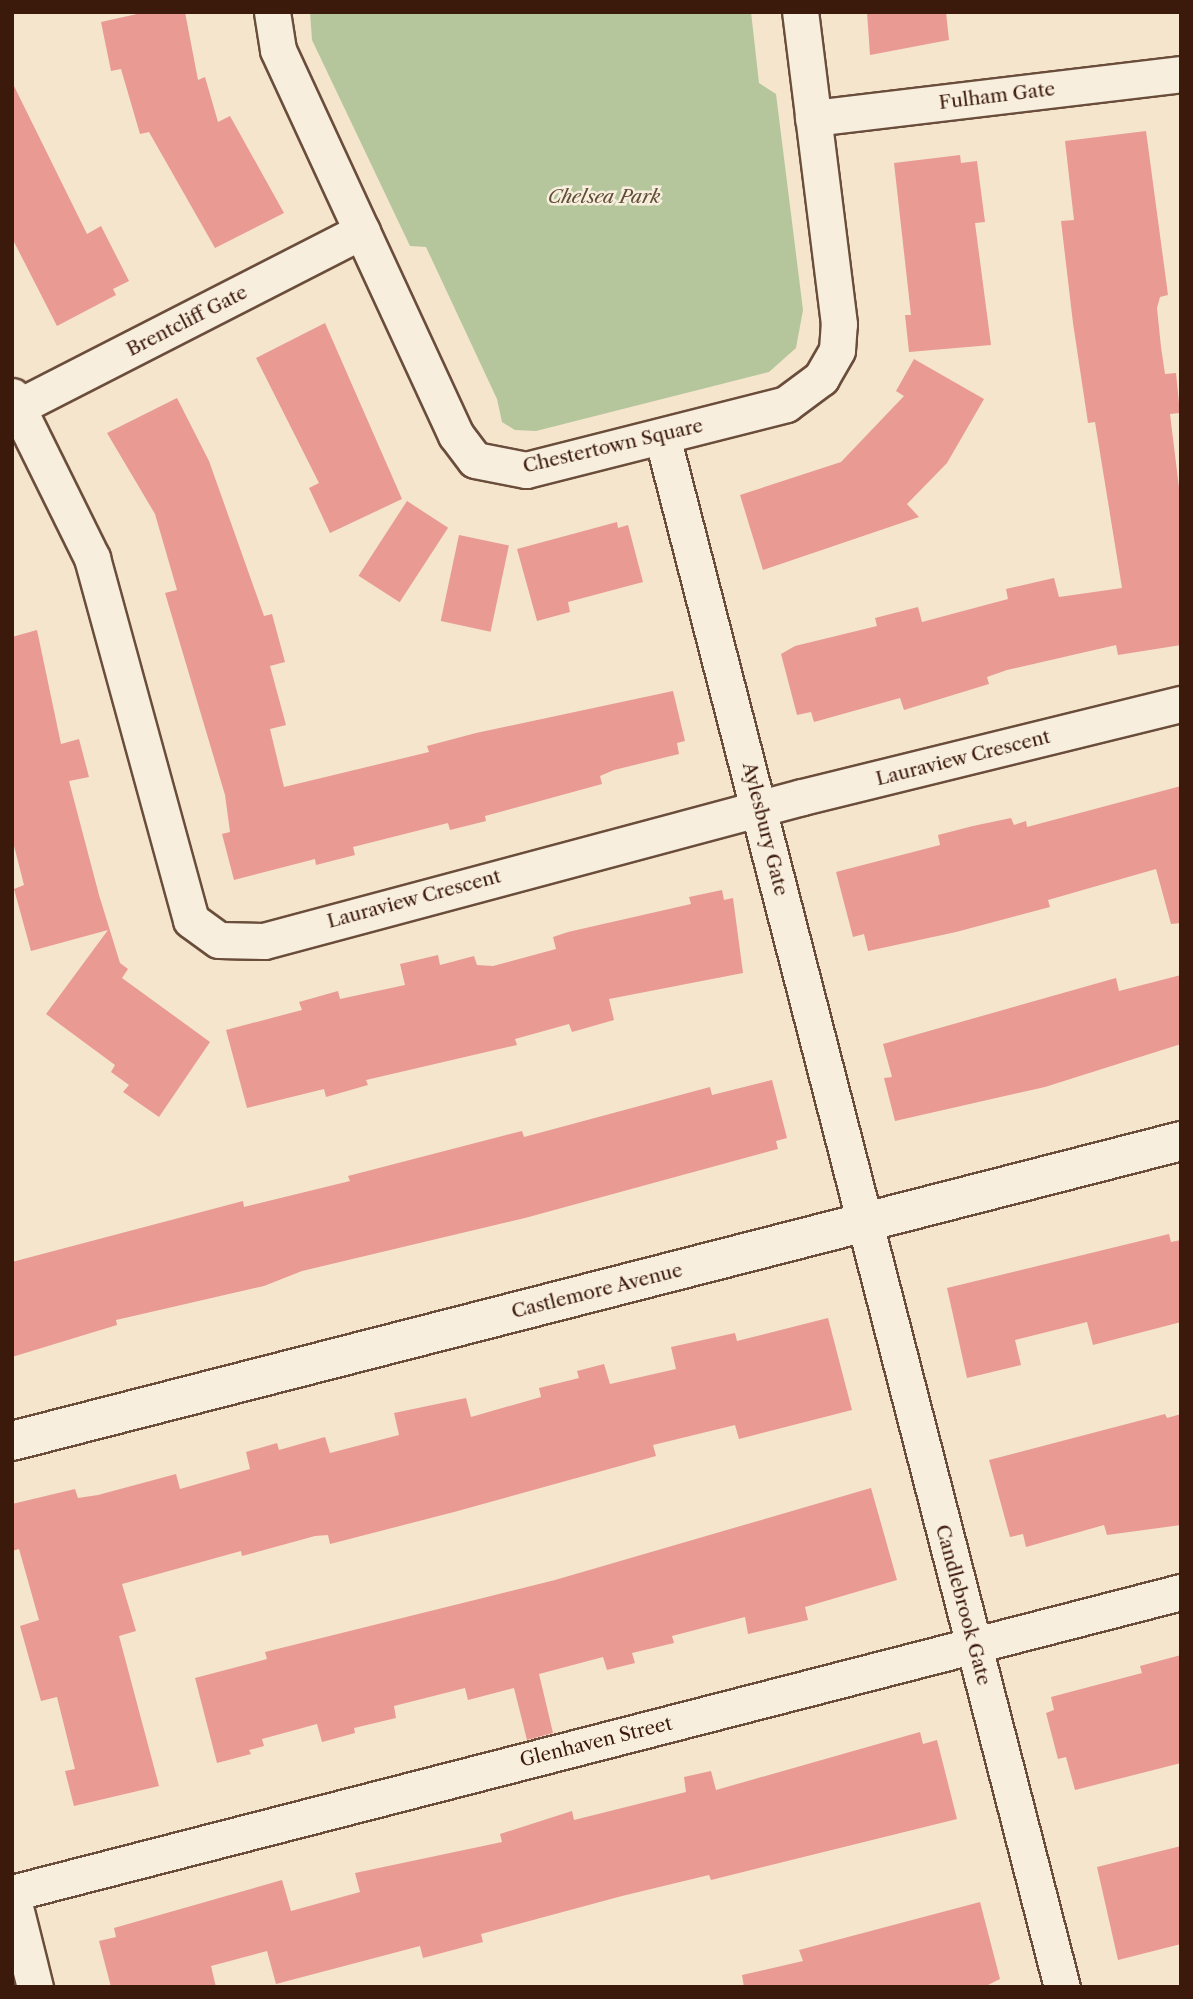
<!DOCTYPE html>
<html>
<head>
<meta charset="utf-8">
<style>
	body { margin:0 }
	#map { position:relative; width:1193px; height:1999px; overflow:hidden; background:#f4e5cc; font-family:"Libre Caslon Text",serif }
	div>[style] { position:absolute }
	[style*='--x'] { left:calc(var(--x)*1px); top:calc(var(--y)*1px); width:calc(var(--w)*1px); rotate:calc(var(--a)*1deg) }
	.green>* { inset:0; background:#b6c69c }
	.building>* { inset:0; background:#e99a93; transform-origin:0 0 }
	.roads { filter:drop-shadow(2px 0 #6a4d3b) drop-shadow(-2px 0 #6a4d3b) drop-shadow(0 2px #6a4d3b) drop-shadow(0 -2px #6a4d3b) }
	.minor>* { height:35px; margin:-17.5px; padding:0 17.5px; transform-origin:17.5px; border-radius:17.5px; background:#f8eede }
	.tertiary>* { height:38px; margin:-19px; padding:0 19px; transform-origin:19px; border-radius:19px; background:#f8eede }
	span { translate:-50% -50%; white-space:nowrap; text-align:center; line-height:1.15; -webkit-text-stroke:5px #f8eede; paint-order:stroke }
	.street-label { font-size:19px; color:#3c1a0b }
	.park-label { font-size:19px; color:#614e36; font-style:italic }
	.frame { position:absolute; inset:0; border:14px solid #3c1a0b; pointer-events:none }
</style>
</head>
<body>
<div id="map">
	<div class="green">
		<div style="clip-path:polygon(310px 12px,751px 12px,759px 83px,776px 94px,803px 310px,796px 348px,769px 372px,536px 431px,515px 430px,502px 422px,497px 399px,426px 247px,410px 246px,312px 40px)"></div>
	</div>
	<div class="building">
		<div style="clip-path:polygon(146px 12px,185px 12px,198px 80px,205px 77px,218px 122px,230px 116px,284px 213px,215px 248px,149px 132px,140px 134px,121px 69px,111px 71px,101px 22px)"></div>
		<div style="clip-path:polygon(867px 12px,946px 12px,949px 40px,870px 55px)"></div>
		<div style="clip-path:polygon(12px 82px,87px 234px,101px 226px,129px 281px,113px 289px,116px 295px,57px 326px,12px 238px)"></div>
		<div style="clip-path:polygon(1146px 131px,1168px 295px,1160px 297px,1157px 308px,1161px 347px,1165px 374px,1176px 373px,1180px 413px,1170px 414px,1181px 504px,1181px 645px,1118px 655px,1116px 645px,1007px 670px,987px 677px,989px 684px,904px 710px,900px 698px,814px 722px,811px 712px,797px 715px,781px 654px,795px 646px,877px 626px,875px 618px,918px 607px,922px 622px,1008px 599px,1006px 589px,1054px 578px,1059px 597px,1122px 588px,1095px 422px,1088px 423px,1073px 323px,1061px 221px,1074px 220px,1065px 141px)"></div>
		<div style="clip-path:polygon(960px 155px,961px 163px,977px 161px,985px 222px,975px 223px,991px 345px,909px 352px,905px 315px,911px 315px,894px 163px)"></div>
		<div style="clip-path:polygon(325px 323px,402px 499px,330px 533px,309px 488px,319px 483px,256px 358px)"></div>
		<div style="clip-path:polygon(914px 359px,984px 399px,947px 463px,907px 504px,919px 517px,763px 570px,740px 495px,841px 462px,904px 396px,896px 391px)"></div>
		<div style="clip-path:polygon(177px 398px,209px 461px,264px 616px,272px 614px,285px 662px,270px 666px,286px 725px,270px 729px,284px 787px,429px 752px,427px 746px,476px 733px,673px 691px,685px 741px,677px 743px,679px 754px,614px 770px,600px 776px,602px 784px,485px 816px,486px 821px,450px 830px,448px 823px,353px 847px,355px 855px,316px 865px,315px 859px,234px 880px,222px 834px,230px 832px,225px 795px,165px 593px,177px 590px,155px 514px,107px 433px)"></div>
		<div style="left:407px;top:501px;width:49px;height:89px;rotate:33deg"></div>
		<div style="clip-path:polygon(617px 522px,618px 528px,628px 525px,643px 582px,568px 602px,570px 612px,537px 621px,517px 549px)"></div>
		<div style="left:459px;top:535px;width:51px;height:88px;rotate:12deg"></div>
		<div style="clip-path:polygon(37px 630px,61px 744px,79px 739px,89px 777px,69px 781px,99px 895px,120px 963px,128px 969px,122px 978px,210px 1042px,159px 1117px,123px 1092px,129px 1085px,111px 1072px,115px 1065px,46px 1014px,108px 930px,31px 951px,14px 889px,24px 885px,12px 838px,12px 637px)"></div>
		<div style="clip-path:polygon(1181px 786px,1181px 923px,1171px 924px,1156px 869px,1048px 900px,1050px 907px,956px 932px,868px 951px,864px 934px,853px 937px,836px 872px,940px 845px,938px 835px,973px 826px,1011px 818px,1014px 825px,1026px 821px,1027px 827px)"></div>
		<div style="clip-path:polygon(722px 890px,724px 900px,733px 898px,743px 973px,609px 999px,614px 1020px,572px 1032px,569px 1024px,515px 1039px,517px 1045px,366px 1080px,368px 1085px,326px 1097px,324px 1089px,247px 1108px,226px 1030px,302px 1010px,299px 1002px,338px 991px,340px 999px,405px 985px,400px 964px,438px 955px,440px 965px,474px 956px,477px 965px,493px 966px,556px 949px,553px 937px,568px 932px,691px 904px,689px 897px)"></div>
		<div style="clip-path:polygon(1181px 975px,1181px 1044px,1045px 1087px,895px 1121px,884px 1078px,892px 1077px,883px 1044px,1116px 978px,1119px 991px)"></div>
		<div style="clip-path:polygon(772px 1080px,787px 1138px,776px 1141px,778px 1149px,525px 1218px,302px 1271px,264px 1286px,116px 1320px,117px 1325px,12px 1357px,12px 1262px,243px 1201px,244px 1207px,350px 1181px,348px 1176px,522px 1131px,524px 1137px,710px 1087px,712px 1095px)"></div>
		<div style="clip-path:polygon(1169px 1234px,1171px 1242px,1181px 1240px,1181px 1322px,1093px 1345px,1087px 1322px,1015px 1340px,1021px 1365px,967px 1378px,947px 1288px)"></div>
		<div style="clip-path:polygon(828px 1318px,852px 1410px,739px 1439px,735px 1425px,653px 1445px,656px 1456px,454px 1512px,330px 1544px,328px 1535px,315px 1536px,242px 1556px,241px 1551px,122px 1584px,136px 1631px,119px 1636px,159px 1786px,74px 1806px,65px 1771px,75px 1769px,57px 1697px,41px 1701px,20px 1626px,39px 1620px,19px 1549px,12px 1551px,12px 1504px,75px 1489px,78px 1498px,98px 1495px,176px 1474px,180px 1489px,250px 1469px,246px 1452px,277px 1443px,279px 1450px,325px 1437px,330px 1453px,399px 1435px,394px 1413px,466px 1398px,471px 1417px,541px 1397px,539px 1388px,579px 1378px,577px 1371px,604px 1364px,610px 1384px,676px 1369px,671px 1347px,735px 1333px,737px 1341px)"></div>
		<div style="clip-path:polygon(1165px 1414px,1167px 1418px,1181px 1414px,1181px 1525px,1107px 1535px,1104px 1525px,1026px 1547px,1023px 1534px,1010px 1537px,989px 1460px)"></div>
		<div style="clip-path:polygon(871px 1488px,897px 1580px,805px 1607px,808px 1620px,748px 1634px,745px 1617px,672px 1636px,674px 1643px,632px 1653px,635px 1663px,607px 1670px,603px 1657px,539px 1674px,553px 1733px,527px 1740px,514px 1688px,468px 1700px,465px 1688px,394px 1706px,396px 1718px,354px 1728px,355px 1733px,322px 1742px,317px 1724px,262px 1739px,264px 1746px,249px 1750px,251px 1754px,217px 1763px,195px 1678px,267px 1659px,265px 1652px,555px 1580px)"></div>
		<div style="clip-path:polygon(1181px 1655px,1181px 1763px,1075px 1790px,1066px 1757px,1058px 1759px,1046px 1713px,1054px 1710px,1051px 1697px,1142px 1673px,1140px 1666px)"></div>
		<div style="clip-path:polygon(920px 1732px,923px 1744px,937px 1740px,957px 1819px,711px 1880px,709px 1875px,622px 1896px,481px 1934px,483px 1942px,423px 1958px,420px 1946px,276px 1984px,267px 1951px,211px 1966px,216px 1987px,111px 1987px,99px 1941px,116px 1937px,114px 1928px,282px 1880px,291px 1911px,360px 1892px,355px 1873px,502px 1842px,500px 1834px,572px 1811px,574px 1820px,686px 1792px,684px 1777px,711px 1771px,716px 1790px)"></div>
		<div style="clip-path:polygon(1181px 1846px,1181px 1944px,1118px 1960px,1097px 1867px)"></div>
		<div style="clip-path:polygon(980px 1902px,1000px 1979px,984px 1987px,744px 1987px,742px 1975px,803px 1961px,799px 1950px)"></div>
	</div>
	<div class="roads">
		<div class="minor">
			<div style="--x:272;--y:12;--w:38;--a:81"></div>
			<div style="--x:278;--y:50;--w:424;--a:65.2"></div>
			<div style="--x:456;--y:435;--w:31;--a:53"></div>
			<div style="--x:475;--y:460;--w:52;--a:11.1"></div>
			<div style="--x:526;--y:470;--w:268;--a:-14.2"></div>
			<div style="--x:786;--y:404;--w:44;--a:-36.6"></div>
			<div style="--x:821;--y:378;--w:32;--a:-60"></div>
			<div style="--x:837;--y:350;--w:26;--a:-86"></div>
			<div style="--x:839;--y:324;--w:314;--a:-97.1"></div>
			<div style="--x:813;--y:118;--w:371;--a:-6.8"></div>
			<div style="--x:12;--y:396;--w:181;--a:63.7"></div>
			<div style="--x:92;--y:558;--w:375;--a:74.7"></div>
			<div style="--x:191;--y:920;--w:34;--a:36"></div>
			<div style="--x:219;--y:940;--w:45;--a:1.3"></div>
			<div style="--x:264;--y:941;--w:557;--a:-14.98"></div>
			<div style="--x:802;--y:797;--w:390;--a:-13.8"></div>
			<div style="--x:12;--y:410;--w:393;--a:-27.1"></div>
			<div style="--x:662;--y:436;--w:1602;--a:75.54"></div>
			<div style="--x:12;--y:1893;--w:1207;--a:-14.44"></div>
			<div style="--x:12;--y:1895;--w:95;--a:76"></div>
		</div>
		<div class="tertiary">
			<div style="--x:12;--y:1441;--w:1207;--a:-14.39"></div>
		</div>
	</div>
	<div class="street-label">
		<span style="left:997px;top:96px;rotate:-7deg">Fulham Gate</span>
		<span style="left:187px;top:321px;rotate:-27deg">Brentcliff Gate</span>
		<span style="left:613px;top:446px;rotate:-13deg">Chestertown Square</span>
		<span style="left:963px;top:758px;rotate:-14deg">Lauraview Crescent</span>
		<span style="left:765px;top:829px;rotate:76deg">Aylesbury Gate</span>
		<span style="left:414px;top:899px;rotate:-15deg">Lauraview Crescent</span>
		<span style="left:597px;top:1291px;rotate:-14deg">Castlemore Avenue</span>
		<span style="left:963px;top:1605px;rotate:75deg">Candlebrook Gate</span>
		<span style="left:596px;top:1742px;rotate:-14deg">Glenhaven Street</span>
	</div>
	<div class="park-label">
		<span style="left:604px;top:197px">Chelsea Park</span>
	</div>
	<div class="frame"></div>
</div>
</body>
</html>
